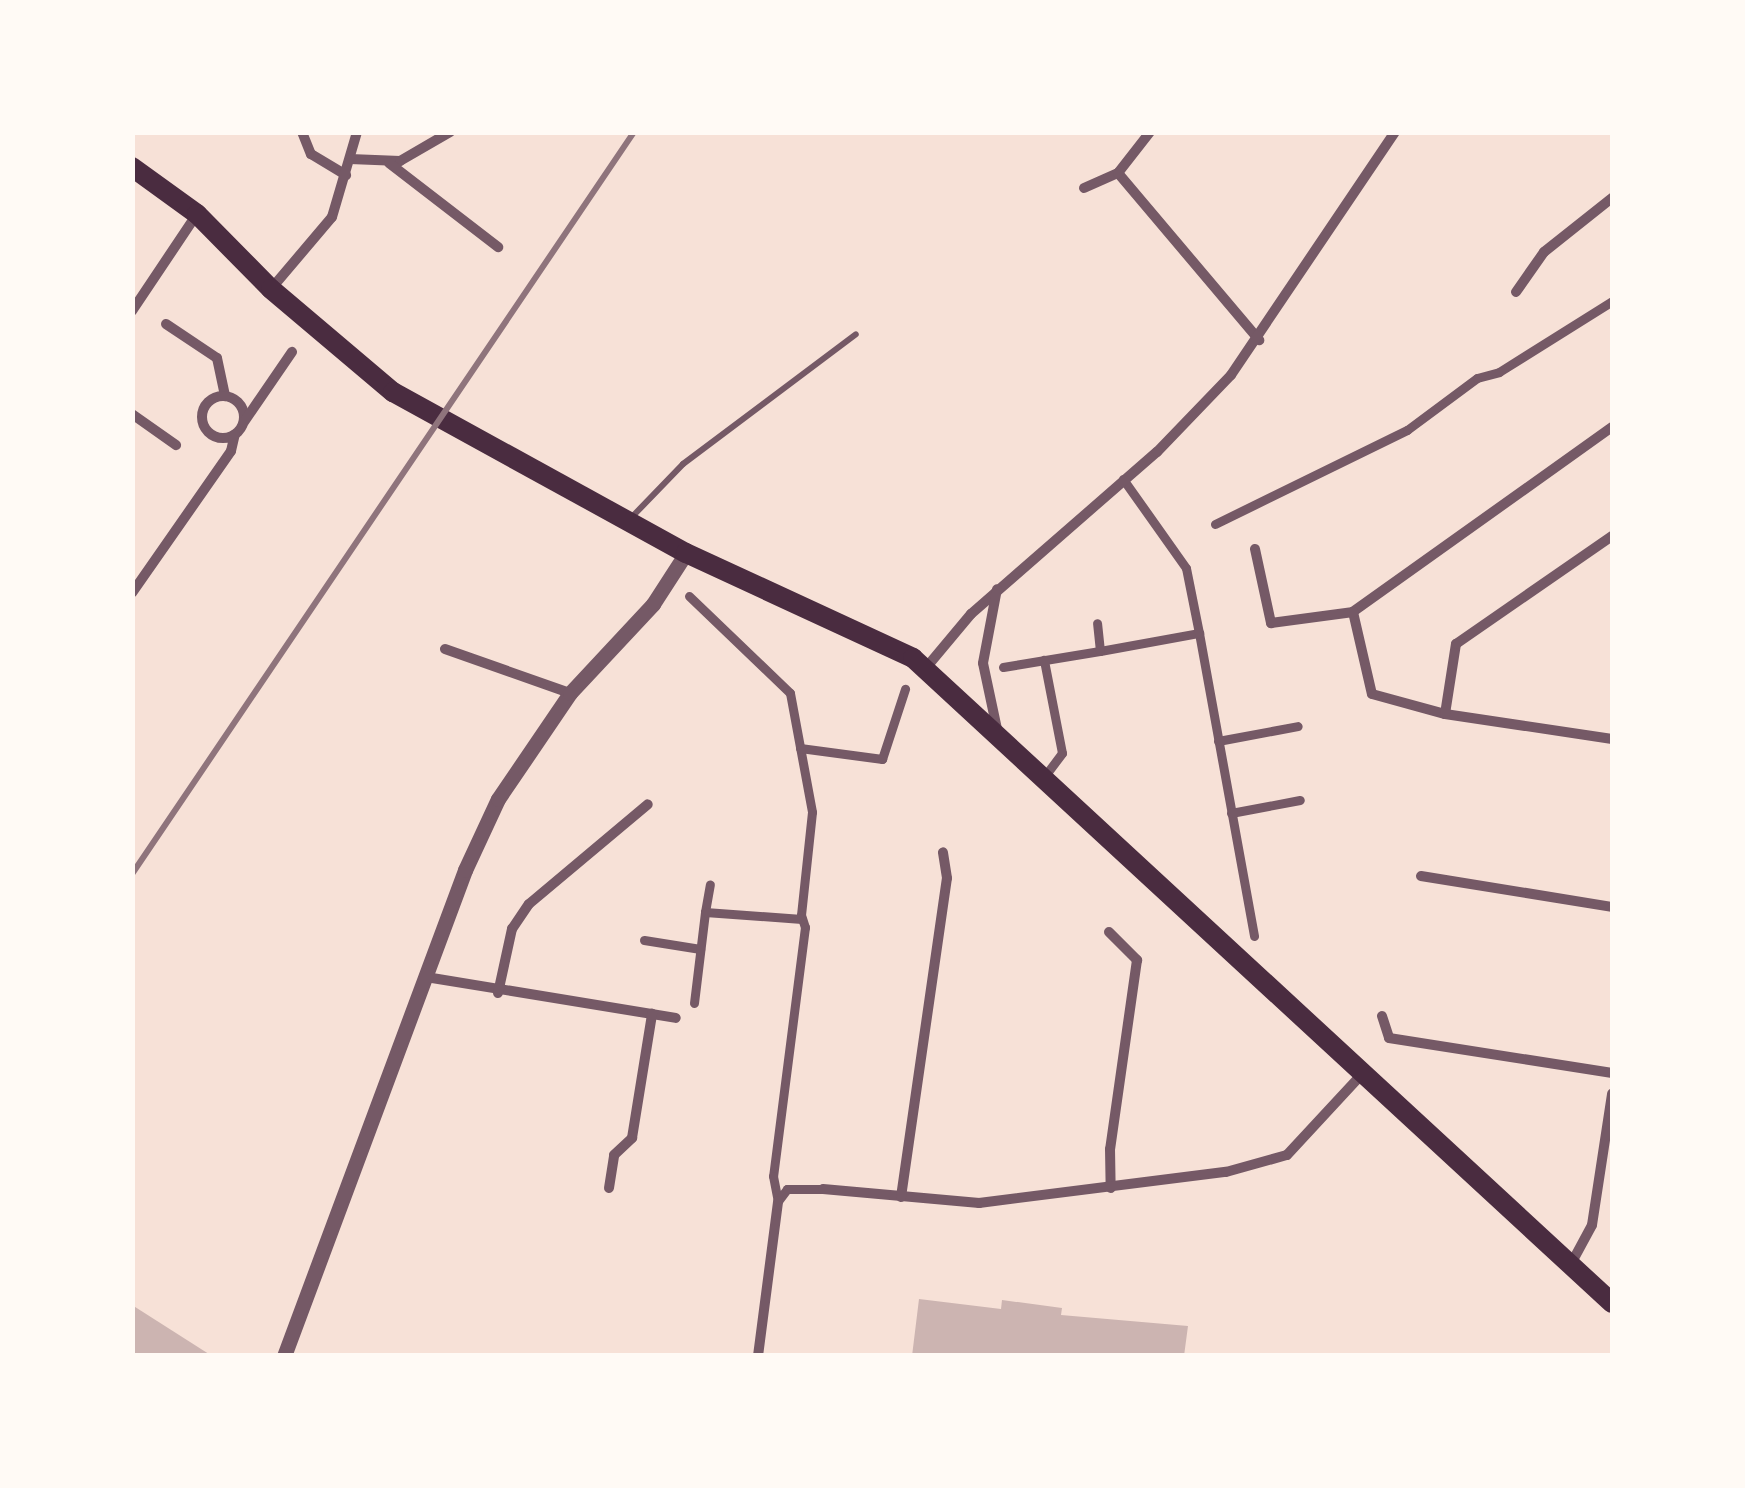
<!DOCTYPE html>
<html>
<head>
<meta charset="utf-8">
<style>
	body { margin:0 }
	#map { position:relative; width:1745px; height:1488px; overflow:hidden; background:#f7e1d7; font-family:"Varela Round",sans-serif }
	div>[style] { position:absolute }
	[style*='--x'] { left:calc(var(--x)*1px); top:calc(var(--y)*1px); width:calc(var(--w)*1px); rotate:calc(var(--a)*1deg) }
	.building>* { inset:0; background:#ccb4b1 }
	.service>* { height:6px; margin:-3px; padding:0 3px; transform-origin:3px; border-radius:3px; background:#755966 }
	.pedestrian>* { height:9px; margin:-4.5px; padding:0 4.5px; transform-origin:4.5px; border-radius:4.5px; background:#755966 }
	.minor>* { height:10px; margin:-5px; padding:0 5px; transform-origin:5px; border-radius:5px; background:#755966 }
	.minor>.ring { margin:-5px; padding:0; box-sizing:content-box; background:none; border:10px solid #755966; border-radius:50% }
	.tertiary>* { height:15px; margin:-7.5px; padding:0 7.5px; transform-origin:7.5px; border-radius:7.5px; background:#755966 }
	.trunk>* { height:20px; margin:-10px; padding:0 10px; transform-origin:10px; border-radius:10px; background:#4a2c40 }
	.rail>* { height:6px; margin:-3px; padding:0 3px; transform-origin:3px; border-radius:3px; background:#8f747c }
	span { translate:-50% -50%; white-space:nowrap; text-align:center; line-height:1.15; -webkit-text-stroke:8px #fffaf5; paint-order:stroke }
	.frame { position:absolute; inset:0; border:135px solid #fffaf5; pointer-events:none }
</style>
</head>
<body>
<div id="map">
	<div class="building">
		<div style="clip-path:polygon(919px 1299px,1001px 1309px,1002px 1300px,1062px 1308px,1061px 1315px,1188px 1326px,1184px 1356px,912px 1356px)"></div>
		<div style="clip-path:polygon(132px 1305px,212px 1356px,132px 1356px)"></div>
	</div>
	<div class="service">
		<div style="--x:629;--y:520;--w:78;--a:-46"></div>
		<div style="--x:683;--y:464;--w:216;--a:-36.9"></div>
	</div>
	<div class="pedestrian">
		<div style="--x:1215;--y:524;--w:214;--a:-26.1"></div>
		<div style="--x:1407;--y:430;--w:87;--a:-36.6"></div>
		<div style="--x:1477;--y:378;--w:23;--a:-15"></div>
		<div style="--x:1499;--y:372;--w:133;--a:-32.1"></div>
		<div style="--x:689;--y:596;--w:140;--a:43.8"></div>
		<div style="--x:790;--y:693;--w:121;--a:79.5"></div>
		<div style="--x:812;--y:812;--w:104;--a:96.1"></div>
		<div style="--x:801;--y:915;--w:13;--a:72"></div>
		<div style="--x:805;--y:927;--w:251;--a:97.3"></div>
		<div style="--x:773;--y:1176;--w:25;--a:79"></div>
		<div style="--x:778;--y:1201;--w:15;--a:-53"></div>
		<div style="--x:787;--y:1189;--w:36;--a:0"></div>
		<div style="--x:1199;--y:633;--w:308;--a:79.7"></div>
		<div style="--x:1100;--y:651;--w:101;--a:-10.3"></div>
		<div style="--x:1199;--y:633;--w:66;--a:-101.3"></div>
		<div style="--x:1186;--y:568;--w:109;--a:-125.3"></div>
		<div style="--x:1003;--y:667;--w:98;--a:-9.4"></div>
		<div style="--x:1100;--y:651;--w:28;--a:-96"></div>
		<div style="--x:1218;--y:741;--w:81;--a:-10.6"></div>
		<div style="--x:800;--y:748;--w:83;--a:7.6"></div>
		<div style="--x:882;--y:759;--w:74;--a:-71.8"></div>
		<div style="--x:1044;--y:777;--w:30;--a:-53"></div>
		<div style="--x:1062;--y:753;--w:95;--a:-101"></div>
		<div style="--x:1231;--y:813;--w:70;--a:-10.7"></div>
		<div style="--x:705;--y:912;--w:28;--a:-80"></div>
		<div style="--x:644;--y:940;--w:57;--a:9.1"></div>
		<div style="--x:694;--y:1003;--w:92;--a:-83.1"></div>
		<div style="--x:705;--y:912;--w:97;--a:4.1"></div>
	</div>
	<div class="minor">
		<div style="--x:302;--y:132;--w:24;--a:68"></div>
		<div style="--x:311;--y:154;--w:41;--a:31"></div>
		<div style="--x:350;--y:159;--w:50;--a:2.3"></div>
		<div style="--x:400;--y:161;--w:58;--a:-30.1"></div>
		<div style="--x:389;--y:163;--w:138;--a:37.6"></div>
		<div style="--x:1118;--y:173;--w:219;--a:49.8"></div>
		<div style="--x:1084;--y:188;--w:37;--a:-24"></div>
		<div style="--x:1118;--y:173;--w:52;--a:-52"></div>
		<div style="--x:271;--y:289;--w:94;--a:-49.7"></div>
		<div style="--x:332;--y:217;--w:89;--a:-73.6"></div>
		<div style="--x:1516;--y:292;--w:49;--a:-55"></div>
		<div style="--x:1544;--y:252;--w:87;--a:-38.5"></div>
		<div style="--x:132;--y:311;--w:117;--a:-56.2"></div>
		<div style="--x:166;--y:324;--w:61;--a:33.7"></div>
		<div style="--x:217;--y:358;--w:39;--a:78"></div>
		<div class="ring" style="left:202px;top:396px;width:32px;height:32px"></div>
		<div style="--x:132;--y:414;--w:54;--a:35.2"></div>
		<div style="--x:244;--y:422;--w:85;--a:-55.6"></div>
		<div style="--x:1612;--y:427;--w:318;--a:144.5"></div>
		<div style="--x:1353;--y:612;--w:84;--a:77"></div>
		<div style="--x:1372;--y:694;--w:76;--a:15.3"></div>
		<div style="--x:1445;--y:714;--w:169;--a:8.5"></div>
		<div style="--x:1255;--y:549;--w:76;--a:77.8"></div>
		<div style="--x:1271;--y:623;--w:83;--a:-7.6"></div>
		<div style="--x:132;--y:593;--w:173;--a:-55.1"></div>
		<div style="--x:231;--y:451;--w:17;--a:-77"></div>
		<div style="--x:445;--y:649;--w:133;--a:19.4"></div>
		<div style="--x:925;--y:669;--w:72;--a:-50.1"></div>
		<div style="--x:971;--y:614;--w:247;--a:-41.1"></div>
		<div style="--x:1157;--y:452;--w:107;--a:-46.1"></div>
		<div style="--x:1231;--y:375;--w:293;--a:-56"></div>
		<div style="--x:1445;--y:714;--w:71;--a:-81.1"></div>
		<div style="--x:1456;--y:644;--w:190;--a:-34.7"></div>
		<div style="--x:997;--y:729;--w:67;--a:-102"></div>
		<div style="--x:983;--y:663;--w:75;--a:-79.3"></div>
		<div style="--x:1421;--y:876;--w:193;--a:9.2"></div>
		<div style="--x:1109;--y:932;--w:40;--a:45"></div>
		<div style="--x:1137;--y:960;--w:191;--a:98.1"></div>
		<div style="--x:1110;--y:1149;--w:39;--a:89"></div>
		<div style="--x:426;--y:977;--w:253;--a:9.3"></div>
		<div style="--x:498;--y:993;--w:66;--a:-77.7"></div>
		<div style="--x:512;--y:929;--w:30;--a:-56"></div>
		<div style="--x:529;--y:904;--w:155;--a:-40"></div>
		<div style="--x:1382;--y:1016;--w:23;--a:72"></div>
		<div style="--x:1389;--y:1038;--w:226;--a:8.9"></div>
		<div style="--x:609;--y:1188;--w:33;--a:-81"></div>
		<div style="--x:614;--y:1155;--w:25;--a:-43"></div>
		<div style="--x:632;--y:1138;--w:126;--a:-80.8"></div>
		<div style="--x:823;--y:1189;--w:157;--a:5.1"></div>
		<div style="--x:979;--y:1203;--w:249;--a:-7.2"></div>
		<div style="--x:1226;--y:1172;--w:63;--a:-15.6"></div>
		<div style="--x:1287;--y:1155;--w:112;--a:-47.2"></div>
		<div style="--x:901;--y:1197;--w:322;--a:-81.8"></div>
		<div style="--x:947;--y:878;--w:26;--a:-99"></div>
		<div style="--x:1571;--y:1264;--w:44;--a:-61.7"></div>
		<div style="--x:1592;--y:1225;--w:133;--a:-81.3"></div>
		<div style="--x:758;--y:1356;--w:156;--a:-82.6"></div>
	</div>
	<div class="tertiary">
		<div style="--x:284;--y:1356;--w:519;--a:-69.57"></div>
		<div style="--x:465;--y:870;--w:78;--a:-65.1"></div>
		<div style="--x:498;--y:799;--w:128;--a:-55.8"></div>
		<div style="--x:570;--y:693;--w:122;--a:-47"></div>
		<div style="--x:653;--y:604;--w:61;--a:-57.1"></div>
	</div>
	<div class="trunk">
		<div style="--x:132;--y:167;--w:80;--a:35.9"></div>
		<div style="--x:197;--y:214;--w:105;--a:45.4"></div>
		<div style="--x:271;--y:289;--w:160;--a:40.2"></div>
		<div style="--x:393;--y:392;--w:334;--a:28.8"></div>
		<div style="--x:686;--y:553;--w:250;--a:24.8"></div>
		<div style="--x:913;--y:658;--w:951;--a:42.7"></div>
	</div>
	<div class="rail">
		<div style="--x:132;--y:874;--w:896;--a:-55.92"></div>
	</div>
	<div class="frame"></div>
</div>
</body>
</html>
